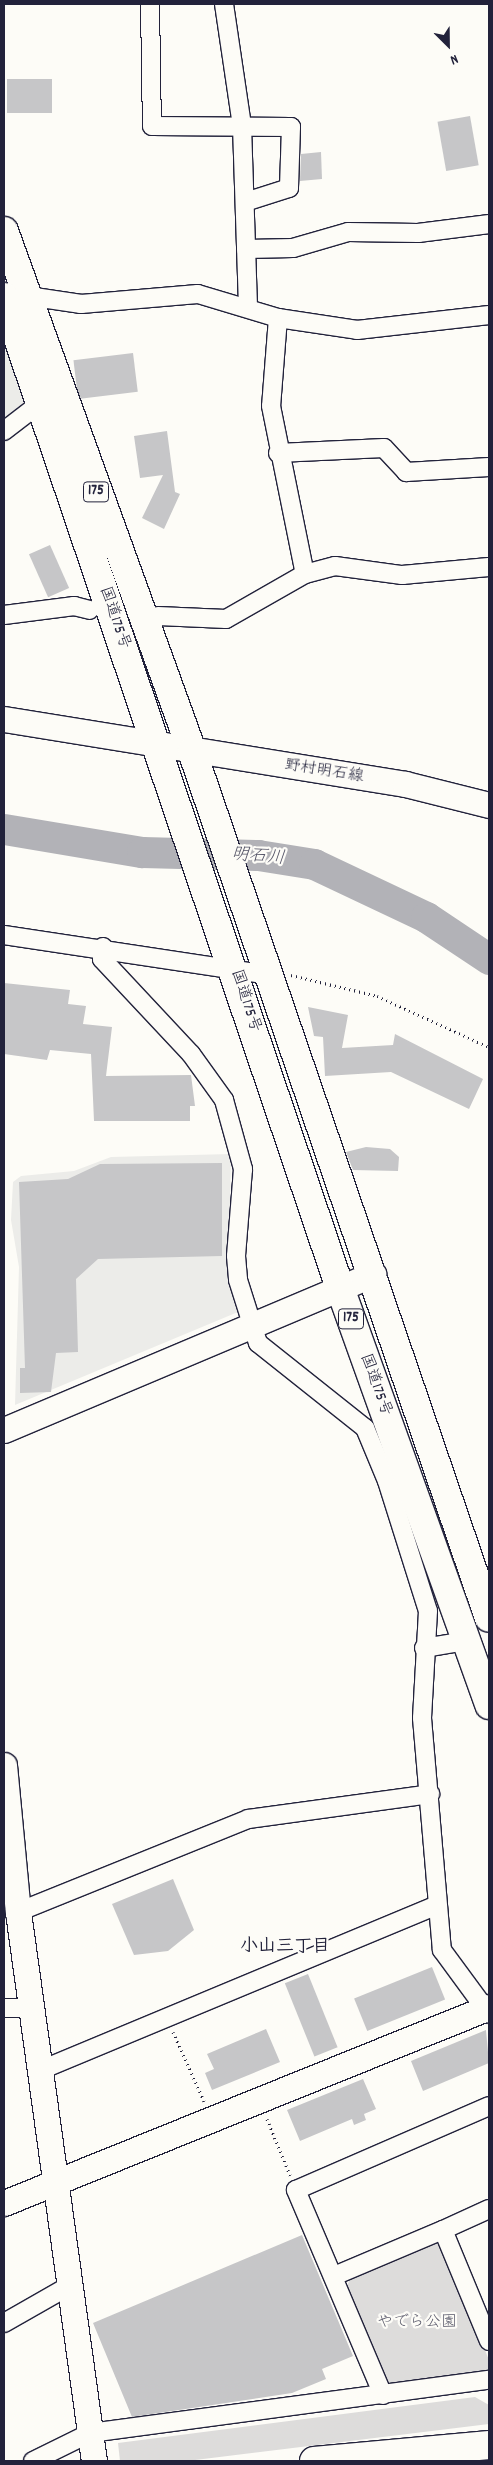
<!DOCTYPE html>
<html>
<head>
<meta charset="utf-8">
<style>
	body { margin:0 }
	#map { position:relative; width:493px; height:2465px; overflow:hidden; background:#fdfcf7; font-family:Dekko,"Klee One",sans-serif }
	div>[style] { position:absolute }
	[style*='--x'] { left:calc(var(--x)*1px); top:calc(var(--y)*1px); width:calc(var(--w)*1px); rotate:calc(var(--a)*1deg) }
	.built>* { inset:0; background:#ecece9 }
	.green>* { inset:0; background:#dddcdb }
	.river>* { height:31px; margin:-15.5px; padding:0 15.5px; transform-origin:15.5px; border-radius:15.5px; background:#b2b2b7 }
	.building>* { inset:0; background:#c6c6c8; transform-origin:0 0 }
	.path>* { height:3px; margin-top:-1.5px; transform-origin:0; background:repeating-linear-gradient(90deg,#22223b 0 1px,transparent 0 5px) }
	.roads { filter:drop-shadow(1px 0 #22223b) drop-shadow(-1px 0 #22223b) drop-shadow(0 1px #22223b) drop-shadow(0 -1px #22223b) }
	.street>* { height:18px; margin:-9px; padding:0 9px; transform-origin:9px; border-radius:9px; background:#fdfcf7 }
	.secondary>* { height:25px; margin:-12.5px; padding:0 12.5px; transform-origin:12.5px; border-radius:12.5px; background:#fdfcf7 }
	.highway>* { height:28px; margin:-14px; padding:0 14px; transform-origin:14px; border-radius:14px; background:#fdfcf7 }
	span { translate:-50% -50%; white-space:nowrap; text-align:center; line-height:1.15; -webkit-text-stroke:4.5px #fdfcf7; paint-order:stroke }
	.shield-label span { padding:1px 4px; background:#fdfcf7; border:1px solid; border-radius:4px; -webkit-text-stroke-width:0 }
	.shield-label { font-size:15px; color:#22223b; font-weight:700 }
	.street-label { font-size:16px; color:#22223b }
	.park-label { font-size:16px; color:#5a5a6b }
	.water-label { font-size:18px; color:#545466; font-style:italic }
	.neighbourhood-label { font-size:18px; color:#22223b; font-weight:700 }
	.frame { position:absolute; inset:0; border:5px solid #22223b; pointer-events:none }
	.north { position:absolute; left:423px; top:20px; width:50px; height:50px; -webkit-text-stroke:4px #fdfcf7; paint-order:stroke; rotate:157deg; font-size:14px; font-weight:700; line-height:20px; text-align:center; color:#22223b }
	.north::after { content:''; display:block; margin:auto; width:18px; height:22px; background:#22223b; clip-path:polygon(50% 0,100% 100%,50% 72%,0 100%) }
</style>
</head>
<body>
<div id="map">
	<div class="built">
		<div style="clip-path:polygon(4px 341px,25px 401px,4px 421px)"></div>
		<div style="clip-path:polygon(231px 1154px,229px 1256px,238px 1312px,15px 1405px,19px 1267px,11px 1220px,13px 1182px,21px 1176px,74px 1171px,111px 1157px)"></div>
	</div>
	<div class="green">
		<div style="clip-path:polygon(431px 2242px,442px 2246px,489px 2360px,489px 2372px,387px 2387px,347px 2287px,352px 2272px)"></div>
		<div style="clip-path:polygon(475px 2397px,489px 2405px,489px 2424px,187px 2461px,120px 2461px,118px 2443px)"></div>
	</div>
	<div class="river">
		<div style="--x:4;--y:829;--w:140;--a:9.5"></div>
		<div style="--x:142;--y:852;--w:116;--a:1.5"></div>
		<div style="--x:258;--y:855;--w:57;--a:9.1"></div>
		<div style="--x:314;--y:864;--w:124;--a:25.3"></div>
		<div style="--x:426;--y:917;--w:76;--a:33.7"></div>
	</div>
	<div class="building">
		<div style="left:7px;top:79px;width:45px;height:34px"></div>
		<div style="left:470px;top:116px;width:50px;height:33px;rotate:80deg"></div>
		<div style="clip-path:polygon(321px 152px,322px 179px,300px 181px,301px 154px)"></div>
		<div style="left:133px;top:353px;width:39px;height:60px;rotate:83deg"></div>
		<div style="clip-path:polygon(167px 431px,175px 492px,180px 494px,164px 529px,142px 518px,163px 475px,140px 478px,134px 436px)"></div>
		<div style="left:50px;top:545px;width:47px;height:23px;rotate:66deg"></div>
		<div style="clip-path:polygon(4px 983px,70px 990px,68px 1004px,86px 1006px,83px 1024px,112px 1027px,106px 1076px,191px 1075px,195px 1106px,190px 1106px,190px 1121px,94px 1121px,91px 1054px,50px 1050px,47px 1060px,4px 1054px)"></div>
		<div style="clip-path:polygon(308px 1007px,348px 1015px,342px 1048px,393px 1045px,395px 1034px,483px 1079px,469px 1109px,391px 1072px,325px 1076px,323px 1037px,314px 1036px)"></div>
		<div style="clip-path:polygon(366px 1147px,390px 1149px,399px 1157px,398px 1171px,353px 1170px,346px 1152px)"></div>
		<div style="clip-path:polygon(222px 1163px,222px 1256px,98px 1259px,76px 1279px,78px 1352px,56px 1353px,51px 1392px,20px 1393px,20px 1368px,25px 1368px,19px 1182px,68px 1179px,100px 1164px)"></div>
		<div style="clip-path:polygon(173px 1879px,194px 1930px,168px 1951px,134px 1955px,112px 1904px)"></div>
		<div style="left:432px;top:1967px;width:35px;height:84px;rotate:68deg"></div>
		<div style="left:308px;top:1974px;width:79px;height:25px;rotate:68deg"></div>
		<div style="clip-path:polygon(266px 2029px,280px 2062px,212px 2090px,205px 2073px,214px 2069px,207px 2054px)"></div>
		<div style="clip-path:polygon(486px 2030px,489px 2063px,423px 2091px,411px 2061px)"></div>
		<div style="clip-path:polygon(363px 2079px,376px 2109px,364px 2114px,366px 2120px,354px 2125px,352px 2119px,300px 2141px,287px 2110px)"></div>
		<div style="clip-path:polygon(302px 2235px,353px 2356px,322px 2369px,326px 2379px,292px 2393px,132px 2417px,93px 2323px)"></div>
	</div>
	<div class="path">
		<div style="--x:291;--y:975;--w:89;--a:13.7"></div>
		<div style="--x:377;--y:996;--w:123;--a:24.5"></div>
		<div style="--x:173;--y:2032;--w:76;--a:65.8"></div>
		<div style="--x:267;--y:2119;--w:61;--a:67.7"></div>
	</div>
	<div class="roads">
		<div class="street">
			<div style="--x:150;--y:4;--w:122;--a:89.1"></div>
			<div style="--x:152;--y:126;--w:139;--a:0.4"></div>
			<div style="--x:291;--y:127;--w:61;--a:91.9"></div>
			<div style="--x:289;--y:188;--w:46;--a:162.3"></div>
			<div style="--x:224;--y:4;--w:123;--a:81.6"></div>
			<div style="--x:242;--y:126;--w:181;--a:88.1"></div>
			<div style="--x:246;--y:249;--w:47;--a:-1.2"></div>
			<div style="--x:293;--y:248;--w:57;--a:-16.2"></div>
			<div style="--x:348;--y:232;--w:70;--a:0.8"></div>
			<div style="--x:418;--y:233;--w:72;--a:-7.2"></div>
			<div style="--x:21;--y:295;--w:61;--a:8.5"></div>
			<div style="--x:81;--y:304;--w:117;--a:-4.9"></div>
			<div style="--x:198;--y:294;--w:84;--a:16.7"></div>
			<div style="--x:278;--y:318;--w:80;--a:8.6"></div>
			<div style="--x:357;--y:330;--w:133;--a:-6.5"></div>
			<div style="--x:278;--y:318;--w:88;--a:94.5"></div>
			<div style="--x:271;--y:406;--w:171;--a:78.6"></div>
			<div style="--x:4;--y:431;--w:44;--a:-37.6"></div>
			<div style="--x:278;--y:453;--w:106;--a:-2.7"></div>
			<div style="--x:384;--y:448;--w:33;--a:47"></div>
			<div style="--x:406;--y:472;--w:83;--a:-3.4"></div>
			<div style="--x:4;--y:615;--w:71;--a:-7.3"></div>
			<div style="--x:74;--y:606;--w:16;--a:14"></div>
			<div style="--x:158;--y:616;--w:68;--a:2.5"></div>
			<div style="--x:226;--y:619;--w:91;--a:-29.7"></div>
			<div style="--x:305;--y:574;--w:31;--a:-15"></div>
			<div style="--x:335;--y:566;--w:68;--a:7.7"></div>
			<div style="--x:402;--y:575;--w:87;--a:-5.3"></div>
			<div style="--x:4;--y:935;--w:269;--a:8.6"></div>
			<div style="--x:103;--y:947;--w:12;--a:95"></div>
			<div style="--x:102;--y:959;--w:130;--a:46.9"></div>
			<div style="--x:191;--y:1054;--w:57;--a:54.3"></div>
			<div style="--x:224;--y:1100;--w:72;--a:74.6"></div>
			<div style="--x:243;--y:1169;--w:87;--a:94.6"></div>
			<div style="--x:236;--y:1256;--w:24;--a:85"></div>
			<div style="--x:238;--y:1280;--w:66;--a:72.4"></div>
			<div style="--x:258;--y:1343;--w:137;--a:38.5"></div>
			<div style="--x:365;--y:1428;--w:57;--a:67.5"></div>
			<div style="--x:387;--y:1481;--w:136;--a:72.5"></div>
			<div style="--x:428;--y:1611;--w:107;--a:93.2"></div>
			<div style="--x:422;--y:1718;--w:233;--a:85.1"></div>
			<div style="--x:442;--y:1950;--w:79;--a:53.7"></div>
			<div style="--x:424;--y:1648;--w:43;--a:-9.5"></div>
			<div style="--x:18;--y:1912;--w:248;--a:-22"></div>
			<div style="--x:248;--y:1819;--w:184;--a:-7.8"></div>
			<div style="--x:4;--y:2008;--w:29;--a:0"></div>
			<div style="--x:41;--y:2070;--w:427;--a:-22.6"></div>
			<div style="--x:489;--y:2209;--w:51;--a:155.5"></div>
			<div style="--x:443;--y:2230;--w:120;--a:67.5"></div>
			<div style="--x:334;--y:2276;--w:118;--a:-22.9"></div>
			<div style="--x:4;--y:2323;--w:73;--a:-29.7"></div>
			<div style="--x:383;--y:2395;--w:223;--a:-113"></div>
			<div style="--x:296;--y:2190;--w:210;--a:-23.5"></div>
			<div style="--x:33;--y:2461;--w:64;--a:-26.2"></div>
			<div style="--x:90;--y:2433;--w:403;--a:-7.6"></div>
		</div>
		<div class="secondary">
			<div style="--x:4;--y:719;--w:406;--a:9.2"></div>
			<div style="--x:405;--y:784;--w:87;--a:14"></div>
			<div style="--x:4;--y:1430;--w:401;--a:-22.9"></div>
			<div style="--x:4;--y:1765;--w:148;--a:84.6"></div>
			<div style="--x:18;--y:1912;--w:554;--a:82.12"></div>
			<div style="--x:4;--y:2203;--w:523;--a:-22"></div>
		</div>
		<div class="highway">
			<div style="--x:4;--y:231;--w:553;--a:70.12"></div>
			<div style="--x:192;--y:751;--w:916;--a:71.09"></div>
			<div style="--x:4;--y:297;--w:1046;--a:71.27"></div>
			<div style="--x:340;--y:1288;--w:443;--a:70.3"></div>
			<div style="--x:314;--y:2461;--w:176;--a:-5.2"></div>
		</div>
	</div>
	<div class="shield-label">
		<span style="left:96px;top:492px">175</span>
		<span style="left:351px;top:1319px">175</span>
	</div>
	<div class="street-label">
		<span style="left:114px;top:618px;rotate:71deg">国道175号</span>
		<span style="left:324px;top:772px;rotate:9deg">野村明石線</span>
		<span style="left:245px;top:1001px;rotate:72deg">国道175号</span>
		<span style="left:375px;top:1385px;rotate:70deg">国道175号</span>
	</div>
	<div class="park-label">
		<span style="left:417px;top:2323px">やでら公園</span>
	</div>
	<div class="water-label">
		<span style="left:258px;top:858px;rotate:5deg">明石川</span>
	</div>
	<div class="neighbourhood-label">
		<span style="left:285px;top:1948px">小山三丁目</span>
	</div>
	<div class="frame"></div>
	<div class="north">N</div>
</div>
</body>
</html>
